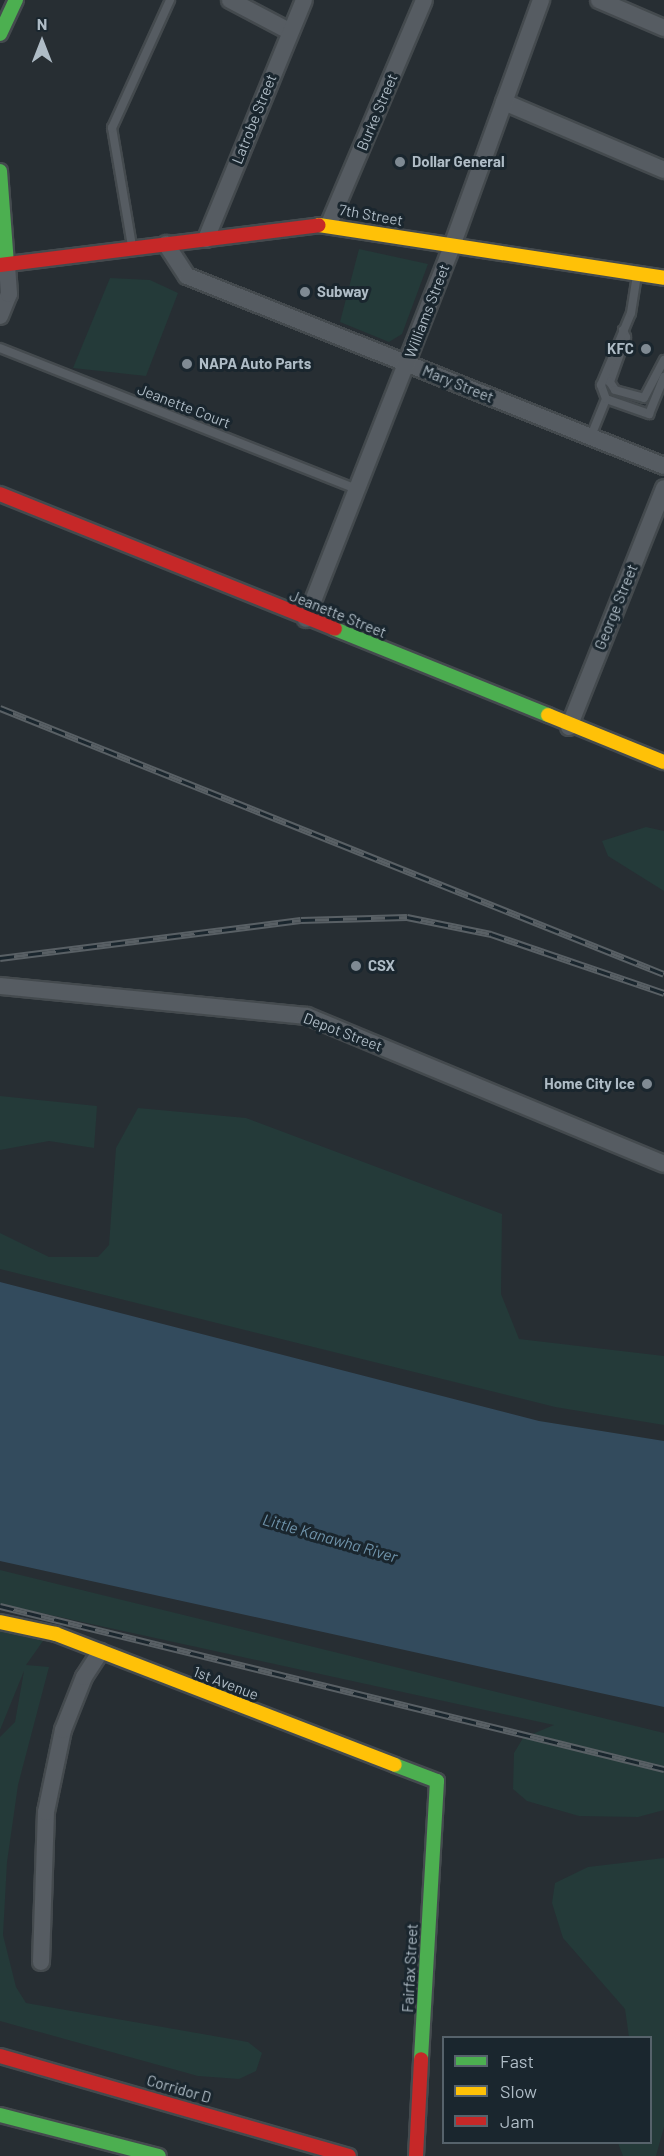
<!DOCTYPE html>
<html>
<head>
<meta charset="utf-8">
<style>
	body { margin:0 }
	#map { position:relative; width:664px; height:2156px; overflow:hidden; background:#272e33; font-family:Barlow,sans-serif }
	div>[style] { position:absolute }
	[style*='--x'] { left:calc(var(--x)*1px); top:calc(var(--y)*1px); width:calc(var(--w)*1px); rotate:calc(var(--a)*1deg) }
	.green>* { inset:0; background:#243a39 }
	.water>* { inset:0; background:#334b5d }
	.roads { filter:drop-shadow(2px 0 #444a4e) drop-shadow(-2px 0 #444a4e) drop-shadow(0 2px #444a4e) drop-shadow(0 -2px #444a4e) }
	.lane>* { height:8px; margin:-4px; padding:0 4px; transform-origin:4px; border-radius:4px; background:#565c62 }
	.street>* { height:16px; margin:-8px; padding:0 8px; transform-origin:8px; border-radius:8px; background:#565c62 }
	.fast>* { height:14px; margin:-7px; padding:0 7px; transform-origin:7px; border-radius:7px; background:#4caf50 }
	.slow>* { height:14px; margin:-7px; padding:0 7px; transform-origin:7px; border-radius:7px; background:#ffc107 }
	.jam>* { height:14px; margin:-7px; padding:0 7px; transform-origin:7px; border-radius:7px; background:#c62828 }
	.rail>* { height:7px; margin-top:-3.5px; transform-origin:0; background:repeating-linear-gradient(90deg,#1a262e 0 14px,#596065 0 28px); box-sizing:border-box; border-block:2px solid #596065 }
	.dots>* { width:16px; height:16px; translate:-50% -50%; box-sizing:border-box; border:3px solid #1a262e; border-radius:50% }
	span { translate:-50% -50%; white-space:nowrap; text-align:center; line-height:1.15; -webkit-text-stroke:6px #1a262e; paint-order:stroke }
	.street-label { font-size:15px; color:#afbcc6 }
	.poi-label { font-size:15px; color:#afbcc6; font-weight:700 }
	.left { translate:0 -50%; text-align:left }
	.right { translate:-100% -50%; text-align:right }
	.water-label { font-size:16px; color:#6f93aa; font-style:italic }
	.legend { position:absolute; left:442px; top:2036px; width:210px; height:108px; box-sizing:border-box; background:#1a262e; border:2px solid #56626b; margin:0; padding:8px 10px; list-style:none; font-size:18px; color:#afbcc6 }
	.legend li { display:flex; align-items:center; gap:12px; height:30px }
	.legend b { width:30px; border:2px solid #56626b }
	.north { position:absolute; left:12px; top:12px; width:60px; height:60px; -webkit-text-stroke:4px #1a262e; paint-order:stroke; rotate:0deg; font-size:16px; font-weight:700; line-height:24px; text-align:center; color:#afbcc6 }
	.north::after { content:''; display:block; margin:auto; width:21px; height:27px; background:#afbcc6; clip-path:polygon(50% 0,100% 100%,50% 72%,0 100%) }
</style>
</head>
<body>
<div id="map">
	<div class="green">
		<div style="clip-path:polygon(359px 249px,428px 264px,402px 334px,389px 342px,340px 322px)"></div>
		<div style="clip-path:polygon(110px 278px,150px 280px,178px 293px,146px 376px,73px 368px)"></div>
		<div style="clip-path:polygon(646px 827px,664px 831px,664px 891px,608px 856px,602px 841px)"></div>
		<div style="clip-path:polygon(0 1096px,97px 1106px,94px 1148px,49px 1141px,0 1150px)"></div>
		<div style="clip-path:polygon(138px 1108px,246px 1118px,502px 1214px,501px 1294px,519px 1339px,664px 1356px,664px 1425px,555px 1407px,0 1269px,0 1233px,49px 1257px,98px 1257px,109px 1245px,116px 1148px)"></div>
		<div style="clip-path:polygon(0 1570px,664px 1733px,664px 1810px,638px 1817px,579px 1816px,527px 1801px,513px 1789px,514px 1753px,523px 1738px,554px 1725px,0 1604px)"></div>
		<div style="clip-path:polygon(0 1630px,43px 1641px,26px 1665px,49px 1667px,18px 1785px,7px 1862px,3px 1935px,16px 1987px,26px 2003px,248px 2042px,262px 2053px,256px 2071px,239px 2079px,198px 2076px,0 2021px,0 1737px,15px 1722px,24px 1671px,0 1730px)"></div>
		<div style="clip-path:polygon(664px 1858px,664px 2127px,656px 2156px,623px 2156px,618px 2143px,650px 2142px,650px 2038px,629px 2037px,625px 2009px,563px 1938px,552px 1903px,555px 1883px,588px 1867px)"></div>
	</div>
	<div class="water">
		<div style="clip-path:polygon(0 1282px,539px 1421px,664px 1441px,664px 1707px,0 1561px)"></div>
	</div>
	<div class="roads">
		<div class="lane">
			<div style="--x:132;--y:246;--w:120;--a:-99.6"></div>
			<div style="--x:112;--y:128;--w:141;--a:-65.6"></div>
			<div style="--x:623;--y:330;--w:8;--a:67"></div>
			<div style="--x:626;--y:337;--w:48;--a:109.6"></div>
			<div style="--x:610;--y:382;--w:9;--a:58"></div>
			<div style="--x:615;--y:390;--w:30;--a:15"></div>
			<div style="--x:644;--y:398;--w:43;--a:-62.2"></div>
			<div style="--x:0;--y:348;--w:384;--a:21.6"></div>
			<div style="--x:606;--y:399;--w:46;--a:19.2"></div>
			<div style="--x:649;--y:414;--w:40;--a:-68"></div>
			<div style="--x:591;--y:436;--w:40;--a:-68"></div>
			<div style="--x:606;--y:399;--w:15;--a:-110"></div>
			<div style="--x:601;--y:385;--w:78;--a:-67.4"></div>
			<div style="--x:631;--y:313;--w:37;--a:-81"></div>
		</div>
		<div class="street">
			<div style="--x:230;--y:0;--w:67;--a:27.7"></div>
			<div style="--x:599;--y:0;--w:71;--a:23.3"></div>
			<div style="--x:504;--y:102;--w:174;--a:23"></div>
			<div style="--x:329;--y:224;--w:243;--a:-67"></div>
			<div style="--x:206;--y:239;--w:258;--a:-67.7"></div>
			<div style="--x:166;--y:244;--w:38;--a:57"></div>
			<div style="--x:187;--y:276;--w:513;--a:21.72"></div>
			<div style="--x:0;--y:316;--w:24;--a:-68"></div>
			<div style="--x:9;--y:294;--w:30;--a:-94"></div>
			<div style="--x:306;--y:619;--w:401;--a:-68.6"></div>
			<div style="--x:452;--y:246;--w:262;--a:-70.1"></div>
			<div style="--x:569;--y:727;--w:257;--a:-68.3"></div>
			<div style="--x:0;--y:986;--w:308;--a:5.6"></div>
			<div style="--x:307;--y:1016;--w:386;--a:22.5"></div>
			<div style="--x:41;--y:1962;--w:150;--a:-88.1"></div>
			<div style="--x:46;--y:1812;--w:84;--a:-78.3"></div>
			<div style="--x:63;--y:1730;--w:57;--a:-68.4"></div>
			<div style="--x:84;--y:1677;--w:30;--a:-57"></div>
		</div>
		<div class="fast">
			<div style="--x:0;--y:34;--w:38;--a:-65"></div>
			<div style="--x:0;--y:171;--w:93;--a:85.7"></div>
			<div style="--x:335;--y:629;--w:230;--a:22"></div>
			<div style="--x:395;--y:1765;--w:45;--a:20.9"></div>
			<div style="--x:437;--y:1781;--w:278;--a:93.3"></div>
			<div style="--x:0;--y:2115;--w:164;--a:14.5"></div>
		</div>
		<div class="slow">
			<div style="--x:319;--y:225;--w:349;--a:8.7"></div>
			<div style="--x:548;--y:715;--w:125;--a:22.1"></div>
			<div style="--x:0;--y:1622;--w:57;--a:12.1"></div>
			<div style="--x:56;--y:1634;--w:363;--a:21.1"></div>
		</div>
		<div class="jam">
			<div style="--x:0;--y:265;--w:321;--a:-7.1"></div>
			<div style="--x:0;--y:494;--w:361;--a:21.9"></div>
			<div style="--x:0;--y:2056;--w:363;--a:16"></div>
			<div style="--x:416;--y:2156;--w:97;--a:-87"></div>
		</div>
	</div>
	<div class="rail">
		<div style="--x:0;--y:708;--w:715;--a:21.83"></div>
		<div style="--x:0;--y:958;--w:303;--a:-7.2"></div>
		<div style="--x:301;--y:920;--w:106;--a:-1.6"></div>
		<div style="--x:407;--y:917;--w:86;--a:11.4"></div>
		<div style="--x:491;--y:934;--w:183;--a:18.8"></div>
		<div style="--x:0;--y:1606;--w:684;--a:13.79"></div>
	</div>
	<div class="dots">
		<div style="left:400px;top:162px;background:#7f8a93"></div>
		<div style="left:305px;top:292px;background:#7f8a93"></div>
		<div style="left:646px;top:349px;background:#7f8a93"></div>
		<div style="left:187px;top:364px;background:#7f8a93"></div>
		<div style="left:356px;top:966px;background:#7f8a93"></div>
		<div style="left:647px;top:1084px;background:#7f8a93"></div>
	</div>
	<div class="street-label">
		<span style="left:377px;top:112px;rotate:-67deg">Burke Street</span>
		<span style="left:254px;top:119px;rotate:-68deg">Latrobe Street</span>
		<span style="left:371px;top:215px;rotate:10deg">7th Street</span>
		<span style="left:427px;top:311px;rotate:-69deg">Williams Street</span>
		<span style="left:458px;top:384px;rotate:22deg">Mary Street</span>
		<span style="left:184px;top:406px;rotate:21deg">Jeanette Court</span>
		<span style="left:616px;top:607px;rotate:-68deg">George Street</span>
		<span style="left:338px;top:614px;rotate:22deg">Jeanette Street</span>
		<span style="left:343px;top:1032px;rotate:21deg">Depot Street</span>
		<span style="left:226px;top:1683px;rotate:21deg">1st Avenue</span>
		<span style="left:410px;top:1968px;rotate:-87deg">Fairfax Street</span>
		<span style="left:179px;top:2089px;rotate:16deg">Corridor D</span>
	</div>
	<div class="poi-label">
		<span class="left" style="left:412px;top:162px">Dollar General</span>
		<span class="left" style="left:317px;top:292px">Subway</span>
		<span class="right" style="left:634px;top:349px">KFC</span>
		<span class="left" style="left:199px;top:364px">NAPA Auto Parts</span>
		<span class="left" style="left:368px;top:966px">CSX</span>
		<span class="right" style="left:635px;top:1084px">Home City Ice</span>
	</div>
	<div class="water-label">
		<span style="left:330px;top:1538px;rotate:16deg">Little Kanawha River</span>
	</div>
	<ul class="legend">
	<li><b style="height:8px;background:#4caf50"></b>Fast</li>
	<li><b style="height:8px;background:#ffc107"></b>Slow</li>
	<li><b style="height:8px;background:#c62828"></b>Jam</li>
	</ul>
	<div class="north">N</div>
</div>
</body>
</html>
